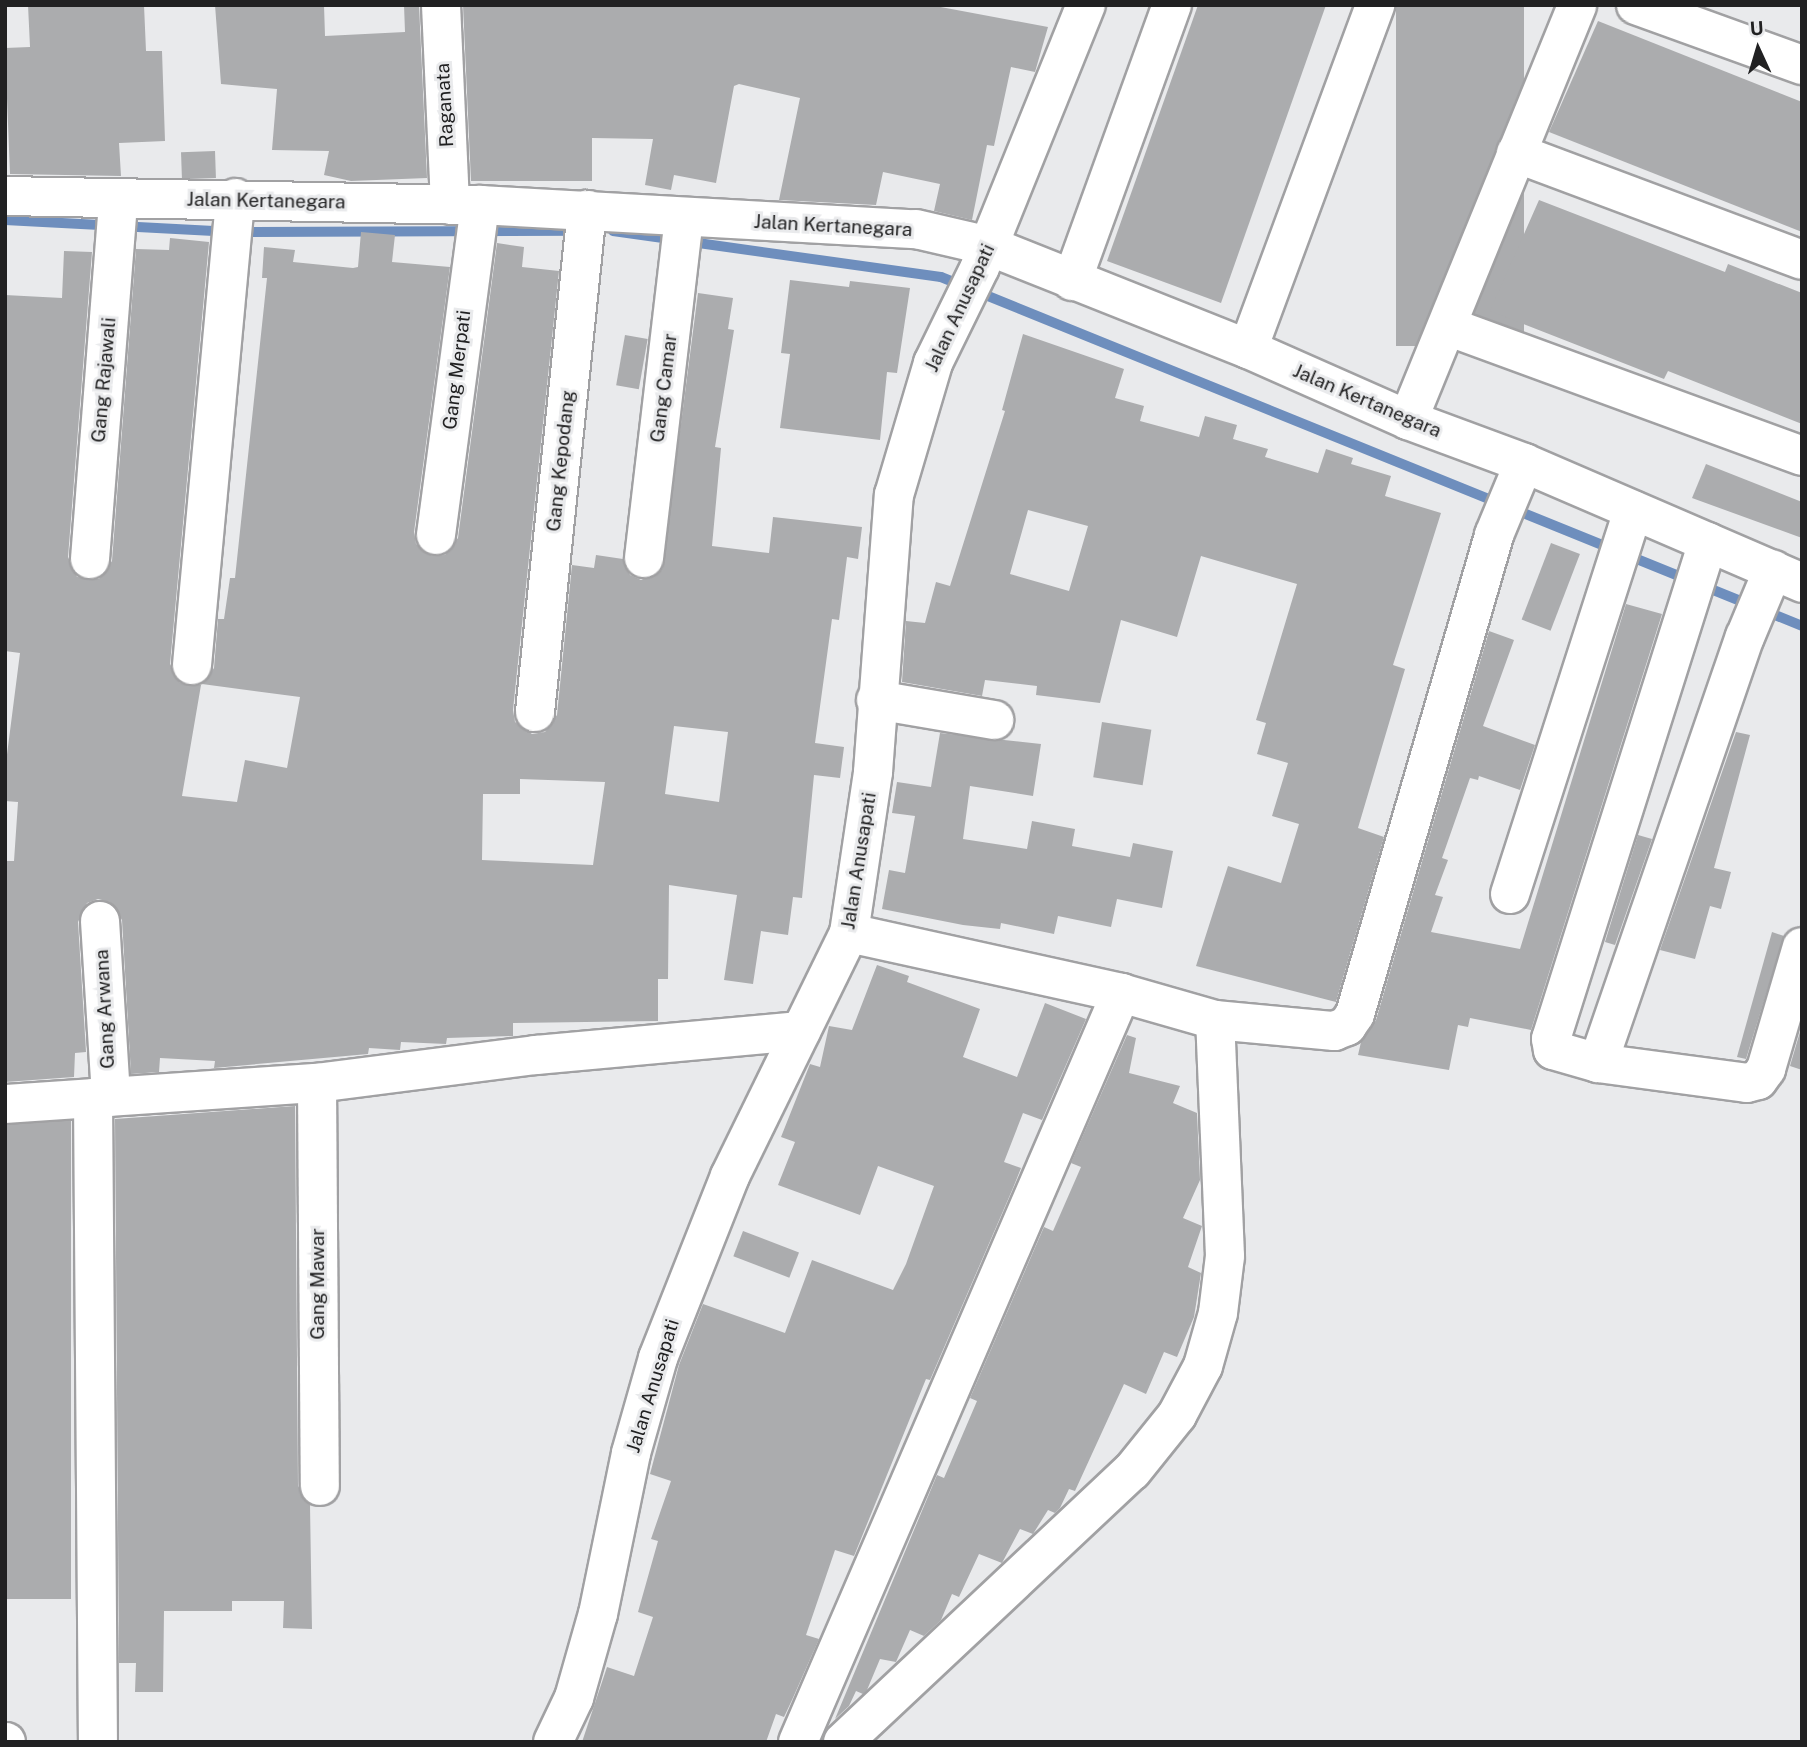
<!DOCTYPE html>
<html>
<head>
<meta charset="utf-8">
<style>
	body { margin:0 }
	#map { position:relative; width:1807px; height:1747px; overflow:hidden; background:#e9eaec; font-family:"Public Sans",sans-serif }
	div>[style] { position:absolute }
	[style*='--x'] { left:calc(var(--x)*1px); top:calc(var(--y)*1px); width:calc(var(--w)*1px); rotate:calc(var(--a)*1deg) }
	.stream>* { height:10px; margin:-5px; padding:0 5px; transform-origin:5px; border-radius:5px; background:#6e8ebd }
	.building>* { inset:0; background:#abacae; transform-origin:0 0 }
	.roads { filter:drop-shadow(2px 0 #a1a1a3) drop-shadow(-2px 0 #a1a1a3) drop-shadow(0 2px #a1a1a3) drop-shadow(0 -2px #a1a1a3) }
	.minor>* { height:38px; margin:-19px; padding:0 19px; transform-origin:19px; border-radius:19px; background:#fff }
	span { translate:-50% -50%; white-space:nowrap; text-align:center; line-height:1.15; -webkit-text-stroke:6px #e9eaec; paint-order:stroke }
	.street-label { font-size:19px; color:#212122 }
	.frame { position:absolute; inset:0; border:7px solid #212122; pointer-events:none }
	.north { position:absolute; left:1723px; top:14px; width:70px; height:70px; -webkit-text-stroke:5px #e9eaec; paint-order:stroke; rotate:356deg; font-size:19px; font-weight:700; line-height:28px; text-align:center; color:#212122 }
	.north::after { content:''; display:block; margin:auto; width:24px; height:32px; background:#212122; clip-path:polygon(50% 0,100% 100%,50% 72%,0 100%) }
</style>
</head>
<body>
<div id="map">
	<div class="stream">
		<div style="--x:5;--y:220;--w:228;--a:3"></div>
		<div style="--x:233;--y:232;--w:347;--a:-0.2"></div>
		<div style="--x:613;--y:231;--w:331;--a:8"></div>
		<div style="--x:941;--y:277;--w:929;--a:22.06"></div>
	</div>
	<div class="building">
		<div style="clip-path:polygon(28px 5px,144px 5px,146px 51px,162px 51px,165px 141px,119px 143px,121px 176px,10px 174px,5px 48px,30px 47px)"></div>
		<div style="clip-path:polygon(215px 5px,324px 5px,325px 36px,405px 32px,404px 5px,419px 5px,427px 178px,351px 181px,324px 175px,329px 151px,272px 150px,277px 89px,221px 84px)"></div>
		<div style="clip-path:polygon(463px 5px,930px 5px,1048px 27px,1035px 72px,1011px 67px,994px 146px,987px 145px,972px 220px,934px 211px,940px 184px,883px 172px,876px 205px,779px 200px,800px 98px,739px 84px,734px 86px,716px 183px,674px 175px,671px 190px,645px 185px,653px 139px,592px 138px,592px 181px,471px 181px)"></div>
		<div style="clip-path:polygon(1198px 5px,1326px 5px,1221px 303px,1107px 261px)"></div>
		<div style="left:1396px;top:5px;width:128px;height:341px"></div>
		<div style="clip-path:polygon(1598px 21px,1802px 102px,1802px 232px,1549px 132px)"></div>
		<div style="left:215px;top:151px;width:27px;height:34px;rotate:88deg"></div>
		<div style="clip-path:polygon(1539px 200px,1725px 272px,1728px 264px,1802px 293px,1802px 424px,1668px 371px,1664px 379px,1490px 311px)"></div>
		<div style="clip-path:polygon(evenodd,361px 232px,395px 235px,392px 262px,450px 267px,414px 532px,416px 544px,432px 556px,445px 555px,458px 538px,497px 243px,524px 247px,522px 267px,559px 271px,513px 710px,515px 722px,532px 734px,545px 732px,557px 715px,572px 565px,594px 568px,596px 555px,623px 559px,630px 575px,641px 580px,662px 570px,698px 293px,733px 298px,728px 329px,734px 330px,715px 447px,721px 448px,712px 546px,769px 553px,773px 517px,862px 527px,858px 559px,847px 557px,839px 620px,832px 619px,815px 743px,844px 747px,840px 778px,814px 775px,802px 898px,793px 897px,788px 935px,761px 931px,753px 984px,724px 980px,737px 895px,669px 885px,668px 979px,658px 979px,658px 1021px,513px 1023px,513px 1036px,447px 1038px,446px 1044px,401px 1042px,400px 1050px,369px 1048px,368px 1054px,214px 1068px,215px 1061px,160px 1058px,159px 1072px,131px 1074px,122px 920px,110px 902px,98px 899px,87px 903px,78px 922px,86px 1052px,75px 1053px,74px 1077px,5px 1082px,5px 861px,14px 861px,18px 802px,5px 801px,5px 770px,20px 653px,5px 651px,5px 295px,62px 298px,64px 251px,92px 252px,68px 557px,77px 577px,99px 579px,112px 561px,136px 249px,169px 250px,170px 238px,209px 242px,170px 664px,180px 683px,201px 685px,182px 796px,237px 802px,245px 760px,287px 768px,300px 697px,202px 684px,214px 668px,218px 619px,224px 619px,230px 578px,235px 578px,267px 278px,262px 278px,264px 247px,295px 250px,293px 262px,353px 268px,358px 267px,361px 232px,674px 726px,728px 732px,719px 802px,665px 794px,674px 726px,361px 232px,520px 779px,605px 782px,593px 865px,482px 860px,483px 794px,520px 794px,520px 779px)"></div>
		<div style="clip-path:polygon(790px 280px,849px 287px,850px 281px,910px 288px,897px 373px,887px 372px,880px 440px,780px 428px,790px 354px,781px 353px)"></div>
		<div style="clip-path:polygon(evenodd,1023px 334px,1124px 369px,1115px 398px,1144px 406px,1140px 421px,1199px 437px,1205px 416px,1237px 425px,1233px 439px,1268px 449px,1265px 457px,1318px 473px,1326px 449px,1353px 458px,1351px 464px,1391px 476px,1385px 496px,1441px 513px,1393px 665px,1405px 669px,1358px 828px,1384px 837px,1336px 1002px,1196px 966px,1228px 866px,1281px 883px,1299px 824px,1272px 816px,1288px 763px,1257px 754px,1266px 723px,1256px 720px,1297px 584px,1201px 556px,1177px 637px,1121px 620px,1100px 703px,1036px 695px,1037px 686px,985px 680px,982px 696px,902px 682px,906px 621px,925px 623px,936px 582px,950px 586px,1005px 411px,1002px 410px,1023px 334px,1028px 510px,1088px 526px,1069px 591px,1010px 574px,1028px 510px)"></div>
		<div style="left:625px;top:335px;width:23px;height:51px;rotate:10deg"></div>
		<div style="clip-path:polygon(1706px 464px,1802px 502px,1802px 538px,1692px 498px)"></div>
		<div style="left:1551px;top:543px;width:31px;height:82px;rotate:21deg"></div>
		<div style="clip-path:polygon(1626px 604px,1662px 614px,1531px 1030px,1470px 1018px,1468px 1027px,1458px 1025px,1449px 1070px,1358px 1055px,1361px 1042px,1376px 1020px,1489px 631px,1514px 640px,1483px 726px,1535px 745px,1520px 790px,1479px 776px,1478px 780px,1470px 778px,1442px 858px,1448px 860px,1435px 895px,1443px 897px,1431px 932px,1520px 949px)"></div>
		<div style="left:1102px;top:722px;width:50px;height:56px;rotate:9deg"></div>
		<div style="clip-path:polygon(1736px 732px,1750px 735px,1714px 868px,1731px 872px,1721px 909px,1710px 906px,1695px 959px,1660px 950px)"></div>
		<div style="clip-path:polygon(940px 733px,1041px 744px,1033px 796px,970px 786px,963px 839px,1027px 849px,1032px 821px,1075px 829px,1072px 846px,1130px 857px,1133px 843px,1173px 851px,1162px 908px,1117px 899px,1111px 927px,1058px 916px,1054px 934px,1001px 923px,1000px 929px,963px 925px,882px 909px,889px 870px,905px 873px,915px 816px,892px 813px,897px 782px,931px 787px)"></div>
		<div style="clip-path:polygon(1638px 835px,1652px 839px,1615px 945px,1605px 942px)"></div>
		<div style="clip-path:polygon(1772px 932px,1784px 936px,1746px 1059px,1737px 1057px)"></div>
		<div style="clip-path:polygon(877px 965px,909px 976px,907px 982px,980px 1009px,963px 1057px,1017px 1077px,1045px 1003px,1086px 1019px,1042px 1120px,1023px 1113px,1004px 1162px,1021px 1168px,1013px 1188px,930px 1380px,926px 1379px,854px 1556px,835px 1550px,806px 1635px,819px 1639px,792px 1700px,784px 1717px,776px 1714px,766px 1742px,582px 1742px,607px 1667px,634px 1676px,653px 1617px,638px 1612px,658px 1541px,651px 1539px,671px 1481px,650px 1474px,679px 1365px,703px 1304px,785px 1333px,812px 1260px,893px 1290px,906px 1264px,934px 1186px,878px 1166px,860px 1215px,778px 1185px,795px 1142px,781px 1137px,810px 1064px,820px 1067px,829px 1026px,852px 1030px)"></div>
		<div style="clip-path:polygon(1802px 1025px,1802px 1070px,1790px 1066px)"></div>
		<div style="clip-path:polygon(1127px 1035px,1136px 1038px,1129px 1073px,1180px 1086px,1173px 1103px,1197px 1113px,1200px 1180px,1183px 1218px,1202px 1226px,1188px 1267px,1201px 1273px,1194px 1317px,1177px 1357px,1164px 1352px,1146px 1394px,1124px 1384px,1075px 1491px,1069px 1489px,1060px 1508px,1055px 1513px,1048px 1510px,1033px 1534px,1020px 1529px,1002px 1563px,979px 1554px,959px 1597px,952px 1594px,941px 1620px,924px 1636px,910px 1630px,896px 1662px,880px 1659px,867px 1690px,863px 1694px,856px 1691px,849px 1706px,835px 1719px,937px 1475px,944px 1478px,977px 1401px,970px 1398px,1044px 1227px,1053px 1231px,1081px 1167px,1071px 1163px)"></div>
		<div style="clip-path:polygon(295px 1106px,298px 1486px,310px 1505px,312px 1629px,283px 1628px,284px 1601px,232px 1601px,232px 1611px,164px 1611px,163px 1692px,135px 1692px,136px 1663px,119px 1663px,115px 1119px)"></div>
		<div style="left:71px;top:1121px;width:478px;height:66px;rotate:90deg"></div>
		<div style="left:743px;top:1231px;width:60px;height:27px;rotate:21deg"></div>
	</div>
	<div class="roads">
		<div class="minor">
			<div style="--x:441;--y:5;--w:200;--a:87.4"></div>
			<div style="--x:1636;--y:5;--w:177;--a:19.9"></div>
			<div style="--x:1516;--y:153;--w:305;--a:20.5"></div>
			<div style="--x:5;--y:196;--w:475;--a:1.1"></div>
			<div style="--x:480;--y:205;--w:437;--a:3.2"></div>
			<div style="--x:916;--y:229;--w:75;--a:13.1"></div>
			<div style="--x:989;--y:246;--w:279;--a:21.7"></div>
			<div style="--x:1248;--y:349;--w:175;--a:23.9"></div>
			<div style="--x:1408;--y:420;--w:124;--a:20.3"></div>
			<div style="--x:1524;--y:463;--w:303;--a:23.3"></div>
			<div style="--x:1072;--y:281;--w:294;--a:-70.1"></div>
			<div style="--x:1447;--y:326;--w:378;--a:20.1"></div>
			<div style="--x:1248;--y:349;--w:367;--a:-69.7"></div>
			<div style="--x:1408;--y:420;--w:448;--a:-67.8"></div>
			<div style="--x:436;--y:535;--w:333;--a:-82.4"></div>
			<div style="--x:1708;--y:542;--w:521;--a:107.53"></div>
			<div style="--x:1551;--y:1039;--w:11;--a:80"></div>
			<div style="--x:1553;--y:1050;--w:47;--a:16.1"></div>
			<div style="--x:1598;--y:1063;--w:150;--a:7.6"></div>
			<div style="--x:1747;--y:1083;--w:11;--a:-15"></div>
			<div style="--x:1758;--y:1080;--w:14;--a:-54"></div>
			<div style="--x:1766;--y:1069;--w:127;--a:-73.6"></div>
			<div style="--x:644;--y:558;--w:342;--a:-83.3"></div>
			<div style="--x:90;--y:559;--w:360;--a:-85.5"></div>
			<div style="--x:192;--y:665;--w:469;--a:-84.7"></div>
			<div style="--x:876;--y:700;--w:120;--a:9.6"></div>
			<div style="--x:535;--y:712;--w:505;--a:-84.09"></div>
			<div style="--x:1510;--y:894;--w:403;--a:-72.2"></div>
			<div style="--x:100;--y:921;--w:176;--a:86.4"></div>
			<div style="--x:849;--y:933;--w:279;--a:12.4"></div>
			<div style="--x:1121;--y:993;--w:98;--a:16"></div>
			<div style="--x:1215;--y:1020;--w:120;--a:5.3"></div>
			<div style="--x:1334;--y:1031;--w:14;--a:-21"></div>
			<div style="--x:1347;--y:1026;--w:14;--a:-56"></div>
			<div style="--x:1355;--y:1014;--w:499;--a:-73.8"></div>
			<div style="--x:1494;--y:535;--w:78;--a:-67.4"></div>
			<div style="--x:1598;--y:1063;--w:451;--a:-71"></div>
			<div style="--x:1745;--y:637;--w:73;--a:-67.3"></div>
			<div style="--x:317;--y:1083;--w:403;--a:89.6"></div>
			<div style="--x:93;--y:1098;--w:644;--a:89.56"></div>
			<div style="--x:5;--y:1104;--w:313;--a:-3.9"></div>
			<div style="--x:317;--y:1083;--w:221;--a:-7.3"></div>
			<div style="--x:536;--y:1055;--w:266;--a:-5.2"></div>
			<div style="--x:5;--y:1742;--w:1;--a:0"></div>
			<div style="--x:553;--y:1742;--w:49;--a:-64.5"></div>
			<div style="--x:574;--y:1698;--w:87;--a:-74.1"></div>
			<div style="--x:598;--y:1614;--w:164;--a:-78.4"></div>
			<div style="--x:631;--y:1453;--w:99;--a:-74.1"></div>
			<div style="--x:658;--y:1358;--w:196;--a:-68.4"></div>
			<div style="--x:730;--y:1176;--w:271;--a:-63.9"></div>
			<div style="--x:849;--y:933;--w:163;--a:-81.5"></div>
			<div style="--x:873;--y:772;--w:278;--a:-85.7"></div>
			<div style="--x:894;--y:495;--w:138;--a:-73.5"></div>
			<div style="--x:933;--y:363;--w:107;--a:-63.9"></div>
			<div style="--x:980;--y:267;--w:283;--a:-68"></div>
			<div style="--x:798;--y:1742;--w:816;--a:-66.67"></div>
			<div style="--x:843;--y:1742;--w:396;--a:-43.2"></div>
			<div style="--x:1132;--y:1471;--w:72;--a:-51.2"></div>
			<div style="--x:1177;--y:1415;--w:55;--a:-62"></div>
			<div style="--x:1203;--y:1366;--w:55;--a:-74.2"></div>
			<div style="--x:1218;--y:1313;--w:57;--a:-83"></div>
			<div style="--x:1225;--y:1256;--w:236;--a:-92.4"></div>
		</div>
	</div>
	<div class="street-label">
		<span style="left:445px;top:105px;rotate:-93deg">Raganata</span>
		<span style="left:266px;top:201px;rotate:1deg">Jalan Kertanegara</span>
		<span style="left:833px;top:226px;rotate:3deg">Jalan Kertanegara</span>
		<span style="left:960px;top:308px;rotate:-65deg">Jalan Anusapati</span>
		<span style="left:457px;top:370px;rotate:-83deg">Gang Merpati</span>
		<span style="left:104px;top:380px;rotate:-85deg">Gang Rajawali</span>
		<span style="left:664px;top:388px;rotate:-83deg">Gang Camar</span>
		<span style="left:1367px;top:401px;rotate:23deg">Jalan Kertanegara</span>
		<span style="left:561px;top:461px;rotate:-84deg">Gang Kepodang</span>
		<span style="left:859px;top:861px;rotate:-81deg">Jalan Anusapati</span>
		<span style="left:105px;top:1009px;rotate:-93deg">Gang Arwana</span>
		<span style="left:318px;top:1284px;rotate:-90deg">Gang Mawar</span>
		<span style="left:653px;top:1386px;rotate:-73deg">Jalan Anusapati</span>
	</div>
	<div class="frame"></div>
	<div class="north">U</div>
</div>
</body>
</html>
